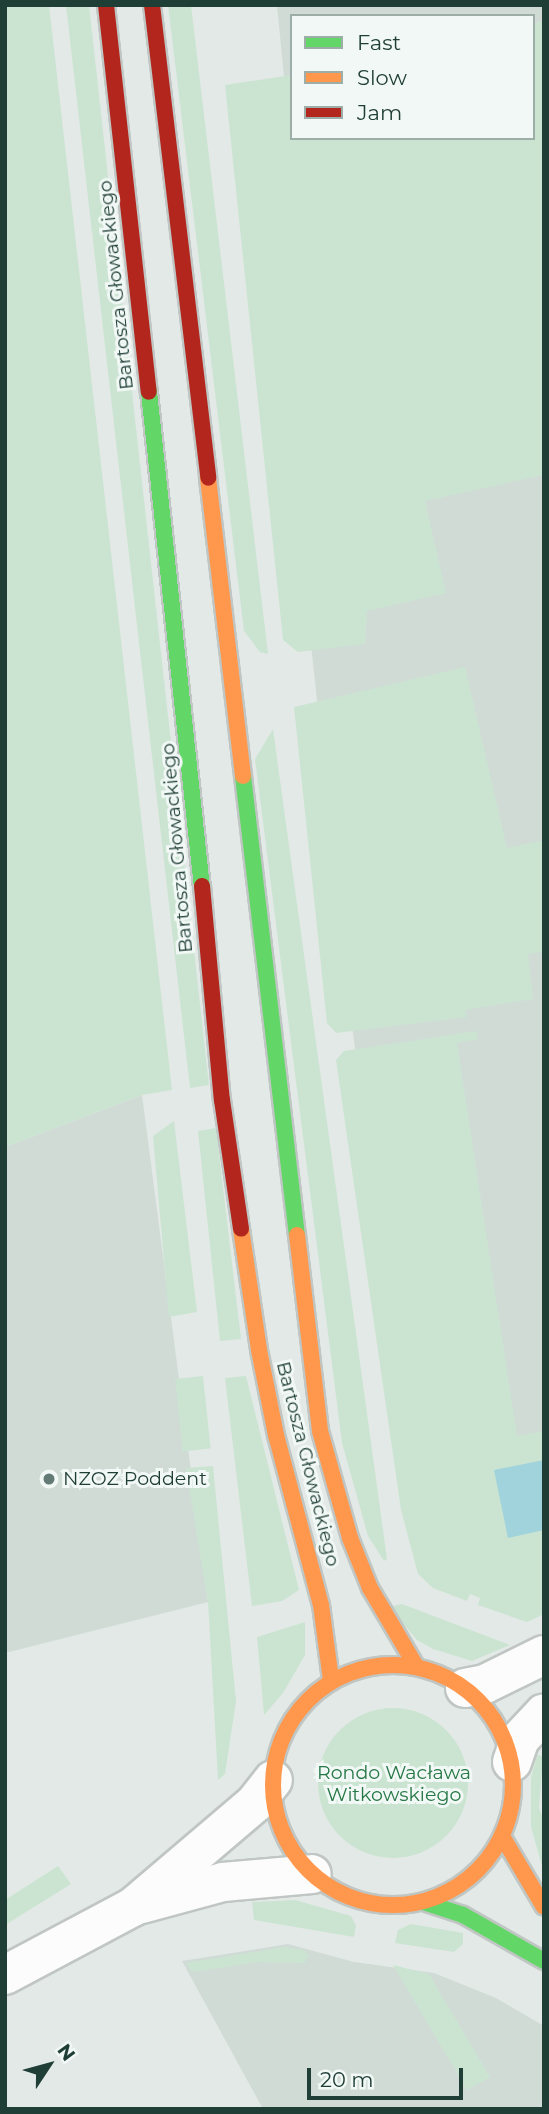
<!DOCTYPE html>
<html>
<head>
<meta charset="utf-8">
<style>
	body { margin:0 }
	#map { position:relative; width:549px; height:2114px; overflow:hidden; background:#e3e9e6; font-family:Montserrat,sans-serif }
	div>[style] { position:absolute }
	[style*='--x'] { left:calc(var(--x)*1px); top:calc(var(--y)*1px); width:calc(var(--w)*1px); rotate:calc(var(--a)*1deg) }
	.built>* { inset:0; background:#d0dbd6 }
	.green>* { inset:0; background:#cbe4d2; transform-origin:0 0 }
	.round { border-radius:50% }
	.water>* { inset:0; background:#a0d3db }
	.roads { filter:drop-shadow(2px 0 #c0c6c3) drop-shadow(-2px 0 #c0c6c3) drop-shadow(0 2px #c0c6c3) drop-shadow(0 -2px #c0c6c3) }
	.street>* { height:38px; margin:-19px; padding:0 19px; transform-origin:19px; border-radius:19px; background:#fbfcfb }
	.fast>* { height:16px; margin:-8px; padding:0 8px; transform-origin:8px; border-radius:8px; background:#63d668 }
	.slow>* { height:16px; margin:-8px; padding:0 8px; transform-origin:8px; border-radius:8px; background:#ff974d }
	.slow>.ring { margin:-8px; padding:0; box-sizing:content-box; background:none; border:16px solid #ff974d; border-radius:50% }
	.jam>* { height:16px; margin:-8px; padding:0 8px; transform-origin:8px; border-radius:8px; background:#b3261e }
	.dots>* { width:19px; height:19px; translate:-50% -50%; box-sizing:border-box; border:4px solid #f1f8f5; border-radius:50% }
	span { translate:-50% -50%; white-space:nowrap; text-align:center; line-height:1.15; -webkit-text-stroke:6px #f1f8f5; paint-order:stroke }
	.street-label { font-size:19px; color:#1f3e36 }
	.poi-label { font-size:19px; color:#1f3e36 }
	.left { translate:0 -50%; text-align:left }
	.park-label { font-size:19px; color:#267846 }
	.frame { position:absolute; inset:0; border:7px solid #1f3e36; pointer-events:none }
	.legend { position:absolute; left:290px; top:14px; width:245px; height:126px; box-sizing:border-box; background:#f1f8f5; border:2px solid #9daea9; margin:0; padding:9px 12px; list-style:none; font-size:21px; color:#1f3e36 }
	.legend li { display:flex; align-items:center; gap:14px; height:35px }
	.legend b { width:35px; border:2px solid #9daea9 }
	.north { position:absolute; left:14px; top:2030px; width:70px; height:70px; -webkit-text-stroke:5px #f1f8f5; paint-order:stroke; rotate:54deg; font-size:19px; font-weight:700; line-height:28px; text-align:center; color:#1f3e36 }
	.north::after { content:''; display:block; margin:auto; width:24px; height:32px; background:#1f3e36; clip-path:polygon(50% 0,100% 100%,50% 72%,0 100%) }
	.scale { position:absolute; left:307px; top:2068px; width:156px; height:32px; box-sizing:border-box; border:4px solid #1f3e36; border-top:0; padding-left:9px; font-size:21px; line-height:24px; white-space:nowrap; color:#1f3e36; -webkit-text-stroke:5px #f1f8f5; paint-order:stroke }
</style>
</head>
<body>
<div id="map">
	<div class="built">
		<div style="clip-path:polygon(277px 5px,544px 5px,544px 21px,533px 24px,533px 16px,292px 16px,292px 75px,284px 77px)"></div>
		<div style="clip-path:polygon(544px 450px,544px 1614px,385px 1275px,353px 1033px,297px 515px)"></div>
		<div style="clip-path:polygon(142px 1095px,208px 1602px,5px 1653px,5px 1147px)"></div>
		<div style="clip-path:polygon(288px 1944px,354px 1962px,434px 1973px,496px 1998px,544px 2026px,544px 2109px,263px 2109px,182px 1961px)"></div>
	</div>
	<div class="green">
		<div style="clip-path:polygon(5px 5px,49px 5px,172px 1090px,142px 1095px,5px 1147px)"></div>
		<div style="clip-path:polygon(66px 5px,89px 5px,209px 1085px,190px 1088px)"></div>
		<div style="clip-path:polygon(168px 5px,191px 5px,268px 654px,260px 652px,244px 631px)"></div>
		<div style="clip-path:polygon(544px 21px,544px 475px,425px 501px,446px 593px,367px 611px,365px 644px,298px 652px,283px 640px,225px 85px,292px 75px,292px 138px,533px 138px,533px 24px)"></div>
		<div style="clip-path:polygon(465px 667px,507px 848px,544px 840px,544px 952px,528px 954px,533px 999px,465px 1010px,467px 1017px,336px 1033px,327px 1023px,294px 707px)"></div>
		<div style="clip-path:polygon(273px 729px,387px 1559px,384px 1561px,368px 1536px,342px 1443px,255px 759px)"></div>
		<div style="clip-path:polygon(477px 1031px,478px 1039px,457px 1043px,517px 1436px,544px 1431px,544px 1614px,527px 1622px,478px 1605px,480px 1598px,470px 1594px,467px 1601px,433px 1588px,418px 1574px,401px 1510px,336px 1060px,344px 1051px)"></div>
		<div style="clip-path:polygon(174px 1121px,197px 1312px,169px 1317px,153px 1136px)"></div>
		<div style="clip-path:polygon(216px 1128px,241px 1339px,220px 1341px,198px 1131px)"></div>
		<div style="left:203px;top:1376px;width:73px;height:28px;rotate:84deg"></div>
		<div style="clip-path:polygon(246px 1376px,299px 1590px,282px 1601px,252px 1606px,225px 1378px)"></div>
		<div style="clip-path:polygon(213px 1466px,236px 1701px,225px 1774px,218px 1780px,208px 1602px,186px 1468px)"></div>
		<div style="clip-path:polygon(402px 1604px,510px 1645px,472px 1661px,433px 1649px,417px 1640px,389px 1607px)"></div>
		<div style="clip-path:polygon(305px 1622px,305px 1655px,283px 1693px,264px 1715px,257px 1637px)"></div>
		<div class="round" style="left:318px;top:1708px;width:150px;height:150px"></div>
		<div style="clip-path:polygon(537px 1755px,543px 1756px,539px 1808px,544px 1821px,544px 1873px,531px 1827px,531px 1777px)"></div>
		<div style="clip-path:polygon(58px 1866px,71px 1884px,5px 1925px,5px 1900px)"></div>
		<div style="clip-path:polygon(295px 1900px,351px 1916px,356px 1926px,354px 1937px,254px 1920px,252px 1902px)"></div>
		<div style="clip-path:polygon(411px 1924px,463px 1933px,463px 1944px,454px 1952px,395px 1943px,398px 1930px)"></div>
		<div style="clip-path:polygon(285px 1947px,304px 1950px,309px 1956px,304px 1963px,257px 1962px,192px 1972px,187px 1963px)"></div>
		<div style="clip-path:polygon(393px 1965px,429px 1974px,490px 2077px,467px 2090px)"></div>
	</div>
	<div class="water">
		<div style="clip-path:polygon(544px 1460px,544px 1530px,508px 1538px,494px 1470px)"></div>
	</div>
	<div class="roads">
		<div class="street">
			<div style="--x:465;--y:1688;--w:20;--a:-11"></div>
			<div style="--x:485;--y:1684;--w:66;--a:-26.2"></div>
			<div style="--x:512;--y:1762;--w:24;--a:-71"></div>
			<div style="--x:520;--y:1739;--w:35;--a:-47"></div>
			<div style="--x:142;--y:1904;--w:84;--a:-15.2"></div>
			<div style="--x:223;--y:1882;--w:89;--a:-5.1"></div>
			<div style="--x:5;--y:1975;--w:145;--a:-28"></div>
			<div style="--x:133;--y:1907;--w:160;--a:-40.4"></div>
			<div style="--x:255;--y:1803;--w:29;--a:-52"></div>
		</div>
		<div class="fast">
			<div style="--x:149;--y:392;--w:497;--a:83.9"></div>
			<div style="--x:243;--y:776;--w:462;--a:83.3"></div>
			<div style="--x:423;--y:1902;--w:42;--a:18"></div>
			<div style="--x:463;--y:1915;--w:93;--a:29.6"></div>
		</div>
		<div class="slow">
			<div style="--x:208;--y:478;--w:300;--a:83.3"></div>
			<div style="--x:241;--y:1229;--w:122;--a:81.5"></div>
			<div style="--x:259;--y:1350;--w:87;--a:78.7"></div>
			<div style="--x:276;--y:1435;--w:176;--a:75.2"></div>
			<div style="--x:321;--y:1605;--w:76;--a:82.4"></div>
			<div style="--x:297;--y:1235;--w:197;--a:83.3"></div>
			<div style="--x:320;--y:1431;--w:111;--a:74.3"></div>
			<div style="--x:350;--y:1538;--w:54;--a:68.2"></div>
			<div style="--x:370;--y:1588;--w:91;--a:59.5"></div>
			<div class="ring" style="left:273px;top:1665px;width:224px;height:224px"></div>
			<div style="--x:502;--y:1836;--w:82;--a:59.4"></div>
		</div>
		<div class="jam">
			<div style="--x:106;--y:5;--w:389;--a:83.7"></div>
			<div style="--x:152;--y:5;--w:476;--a:83.2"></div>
			<div style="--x:202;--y:886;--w:215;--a:84.7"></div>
			<div style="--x:222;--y:1100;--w:130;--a:81.6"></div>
		</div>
	</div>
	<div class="dots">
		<div style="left:49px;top:1479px;background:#647a74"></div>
	</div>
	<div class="street-label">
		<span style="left:116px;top:285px;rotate:-96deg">Bartosza Głowackiego</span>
		<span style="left:177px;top:848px;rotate:-95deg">Bartosza Głowackiego</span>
		<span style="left:308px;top:1464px;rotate:76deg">Bartosza Głowackiego</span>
	</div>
	<div class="poi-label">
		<span class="left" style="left:63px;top:1479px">NZOZ Poddent</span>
	</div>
	<div class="park-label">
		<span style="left:394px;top:1784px">Rondo Wacława<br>Witkowskiego</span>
	</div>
	<div class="frame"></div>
	<ul class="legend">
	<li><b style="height:9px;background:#63d668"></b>Fast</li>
	<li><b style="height:9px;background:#ff974d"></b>Slow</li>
	<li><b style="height:9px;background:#b3261e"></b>Jam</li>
	</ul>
	<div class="north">N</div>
	<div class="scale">20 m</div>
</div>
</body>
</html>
